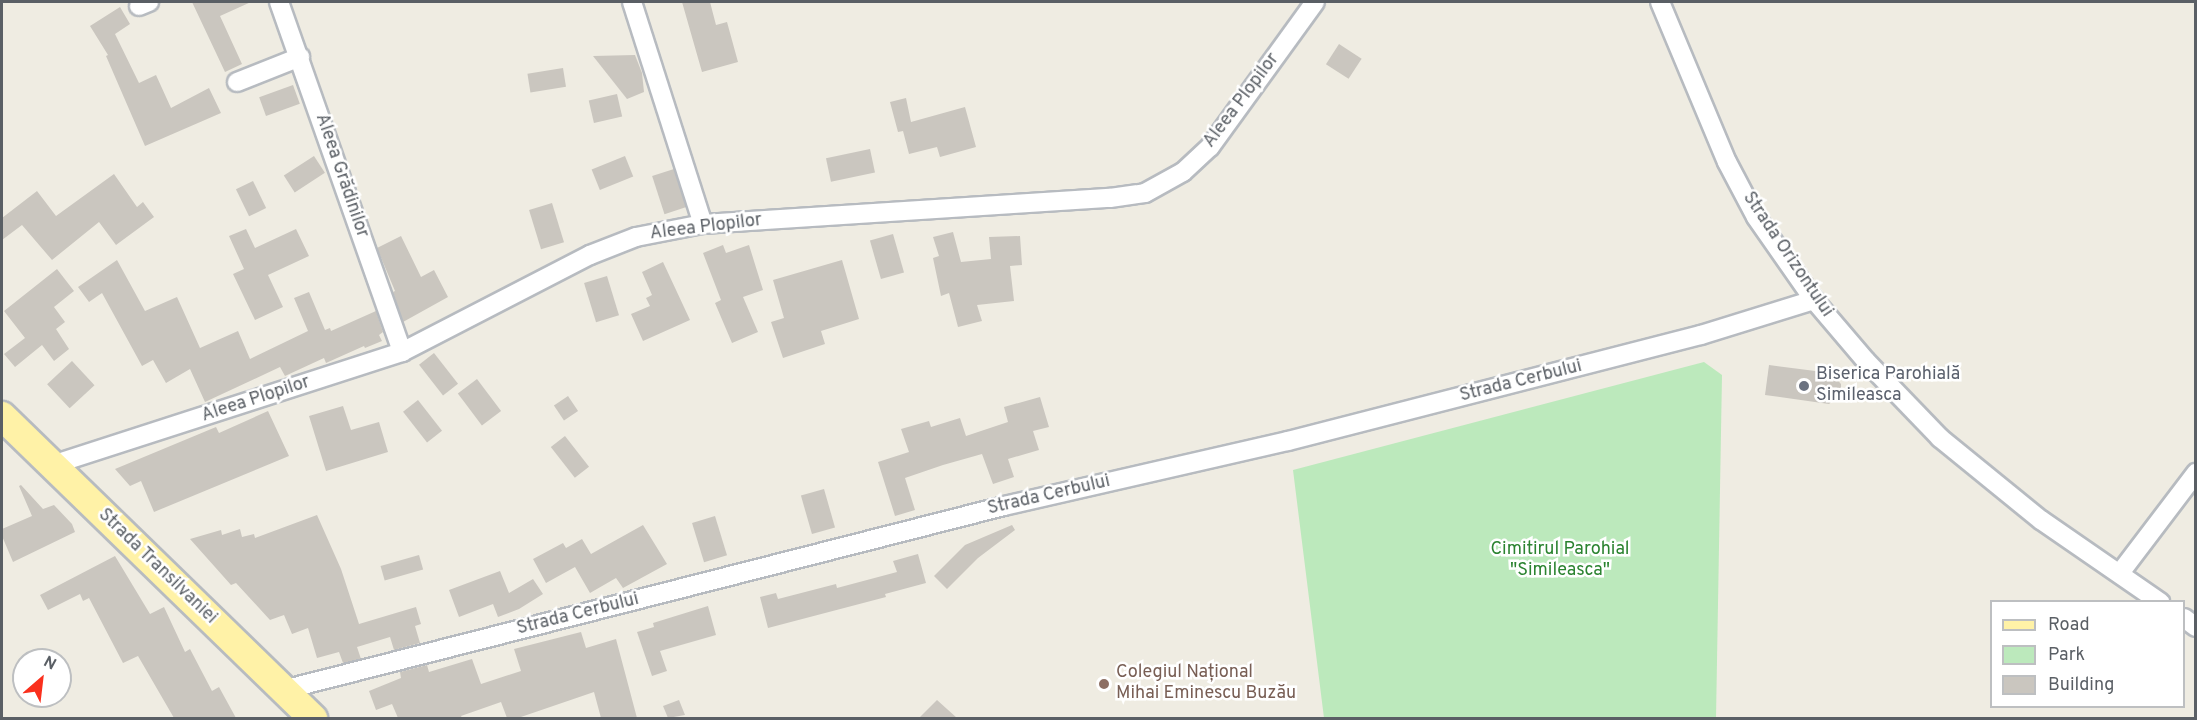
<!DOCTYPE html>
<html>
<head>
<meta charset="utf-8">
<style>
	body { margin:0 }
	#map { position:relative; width:2197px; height:720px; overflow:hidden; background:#efece2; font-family:Overpass,sans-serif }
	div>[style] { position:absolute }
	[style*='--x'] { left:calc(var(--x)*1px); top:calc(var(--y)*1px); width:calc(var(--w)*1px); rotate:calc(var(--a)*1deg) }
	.green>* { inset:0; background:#bce9bc }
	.building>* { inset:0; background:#cac6bf; transform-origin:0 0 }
	.roads { filter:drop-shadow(2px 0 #b7bbc0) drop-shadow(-2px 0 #b7bbc0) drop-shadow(0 2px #b7bbc0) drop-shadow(0 -2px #b7bbc0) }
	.street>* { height:18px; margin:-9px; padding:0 9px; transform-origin:9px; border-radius:9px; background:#fff }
	.primary>* { height:28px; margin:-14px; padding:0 14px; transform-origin:14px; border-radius:14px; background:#fff2a7 }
	.dots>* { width:16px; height:16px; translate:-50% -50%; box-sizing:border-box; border:3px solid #fff; border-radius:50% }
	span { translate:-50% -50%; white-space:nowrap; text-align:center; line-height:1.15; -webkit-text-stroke:5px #fff; paint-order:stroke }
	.street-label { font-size:18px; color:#5a5f65 }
	.worship-label { font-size:18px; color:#5b616d }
	.left { translate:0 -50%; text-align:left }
	.park-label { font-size:18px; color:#2b8330 }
	.education-label { font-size:18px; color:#785e54 }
	.frame { position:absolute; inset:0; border:3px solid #5a5f65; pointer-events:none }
	.legend { position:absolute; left:1990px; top:600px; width:195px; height:108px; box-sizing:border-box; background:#fff; border:2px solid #bdbfc1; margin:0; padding:8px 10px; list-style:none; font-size:18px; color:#5a5f65 }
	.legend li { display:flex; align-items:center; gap:12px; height:30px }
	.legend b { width:30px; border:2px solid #bdbfc1 }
	.north { position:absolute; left:12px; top:648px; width:60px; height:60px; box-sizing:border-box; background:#fff; border:2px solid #bdbfc1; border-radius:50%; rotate:28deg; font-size:16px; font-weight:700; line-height:24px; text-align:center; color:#5a5f65 }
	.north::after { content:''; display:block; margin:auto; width:21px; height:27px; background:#fa301d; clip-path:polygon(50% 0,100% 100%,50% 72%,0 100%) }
</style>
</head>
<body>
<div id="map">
	<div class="green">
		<div style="clip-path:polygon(1704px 362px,1722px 375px,1716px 718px,1324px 718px,1293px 470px)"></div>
	</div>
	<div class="building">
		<div style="clip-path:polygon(192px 2px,251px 2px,220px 16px,242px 64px,225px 72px)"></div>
		<div style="clip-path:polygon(682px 2px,710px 2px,716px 25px,727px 22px,738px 62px,702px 72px)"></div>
		<div style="clip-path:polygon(120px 7px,130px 24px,115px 34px,139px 83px,156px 75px,171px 108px,209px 88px,221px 113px,145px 146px,106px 56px,108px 55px,90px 26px)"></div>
		<div style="left:1339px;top:44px;width:27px;height:24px;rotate:33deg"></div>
		<div style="clip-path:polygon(635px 55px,642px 73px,644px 92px,627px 99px,593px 56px)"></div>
		<div style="left:563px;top:68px;width:19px;height:36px;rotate:81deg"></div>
		<div style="left:293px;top:85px;width:20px;height:36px;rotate:70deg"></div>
		<div style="left:617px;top:94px;width:23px;height:29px;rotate:77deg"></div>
		<div style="clip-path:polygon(906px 98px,911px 122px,965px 107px,976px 147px,940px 157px,937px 147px,909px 154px,903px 131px,898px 132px,890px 102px)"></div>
		<div style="left:870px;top:149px;width:24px;height:45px;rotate:78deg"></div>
		<div style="left:314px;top:156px;width:20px;height:36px;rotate:57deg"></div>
		<div style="left:625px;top:156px;width:22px;height:36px;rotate:68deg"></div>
		<div style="left:674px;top:169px;width:40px;height:23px;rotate:72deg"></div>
		<div style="clip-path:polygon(114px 174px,137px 207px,143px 202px,154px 217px,116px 245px,99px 222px,52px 260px,22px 225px,2px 240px,2px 218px,37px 191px,56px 216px)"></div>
		<div style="left:253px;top:181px;width:30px;height:19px;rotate:64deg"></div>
		<div style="left:552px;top:203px;width:41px;height:24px;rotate:73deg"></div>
		<div style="clip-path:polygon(246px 229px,255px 248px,296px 229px,309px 256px,268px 275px,283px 307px,255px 320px,233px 274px,244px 269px,229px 236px)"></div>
		<div style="clip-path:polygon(953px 232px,961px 262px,991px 259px,989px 237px,1020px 236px,1022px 265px,1010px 266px,1014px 301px,977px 305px,982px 321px,958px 327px,949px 293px,941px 296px,933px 258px,939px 256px,933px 237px)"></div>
		<div style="left:893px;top:234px;width:40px;height:24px;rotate:74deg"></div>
		<div style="clip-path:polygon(401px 236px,421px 277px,434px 270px,448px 297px,403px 322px,393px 292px,395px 291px,377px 248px)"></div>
		<div style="clip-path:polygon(723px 245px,726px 253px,749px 245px,763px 290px,743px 297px,758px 332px,732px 343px,715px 303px,721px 300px,703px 253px)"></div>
		<div style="clip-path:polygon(117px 260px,145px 311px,177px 297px,200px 348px,238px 331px,250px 359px,308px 331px,294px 298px,309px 292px,325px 330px,330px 328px,331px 331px,376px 311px,383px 332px,379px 335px,382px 341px,365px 348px,364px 346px,326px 363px,324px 358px,285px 376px,280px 367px,205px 402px,190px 369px,166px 383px,153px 360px,142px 366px,102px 293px,89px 302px,78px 287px)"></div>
		<div style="clip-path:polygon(842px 260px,859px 319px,821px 331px,825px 344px,783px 358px,771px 322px,784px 318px,773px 280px)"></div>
		<div style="clip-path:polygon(663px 262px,690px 320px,643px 341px,631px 314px,650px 306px,646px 298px,652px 295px,642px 272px)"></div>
		<div style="clip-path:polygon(57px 269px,74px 291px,54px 307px,65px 322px,56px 329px,69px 349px,54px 361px,42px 345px,15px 367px,4px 354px,25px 338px,4px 311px)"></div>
		<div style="left:607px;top:276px;width:41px;height:24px;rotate:73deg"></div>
		<div style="left:434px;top:353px;width:39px;height:19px;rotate:52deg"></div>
		<div style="left:72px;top:361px;width:33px;height:34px;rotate:47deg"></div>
		<div style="clip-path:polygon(1769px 365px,1831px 373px,1841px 384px,1841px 394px,1829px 404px,1765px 395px)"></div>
		<div style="left:477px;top:379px;width:40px;height:24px;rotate:53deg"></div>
		<div style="left:568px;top:396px;width:18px;height:17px;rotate:56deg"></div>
		<div style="clip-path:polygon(1040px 397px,1049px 427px,1033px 431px,1039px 450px,1008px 459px,1014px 477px,993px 484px,982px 454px,943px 465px,905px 478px,915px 510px,895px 516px,878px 462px,909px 452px,901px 429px,929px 421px,931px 427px,960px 418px,966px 436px,1008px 422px,1004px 407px)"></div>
		<div style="left:418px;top:400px;width:39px;height:19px;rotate:52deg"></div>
		<div style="clip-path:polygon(343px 406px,351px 430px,379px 422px,388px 452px,326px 471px,309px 416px)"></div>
		<div style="clip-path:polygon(268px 411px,289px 456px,154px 512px,141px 481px,130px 486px,115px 469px,216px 427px,219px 433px)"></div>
		<div style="left:565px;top:436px;width:39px;height:18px;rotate:52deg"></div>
		<div style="clip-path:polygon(21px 485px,43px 509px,54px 505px,72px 524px,75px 532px,13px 562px,2px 536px,2px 529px,32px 516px,19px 486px)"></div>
		<div style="left:824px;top:489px;width:40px;height:24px;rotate:74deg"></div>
		<div style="clip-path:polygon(317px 515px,341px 569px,359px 624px,416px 607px,421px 624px,415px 626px,420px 643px,394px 650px,390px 637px,357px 647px,361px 659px,343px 663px,339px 652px,317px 658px,308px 628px,292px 634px,284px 615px,270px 620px,236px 583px,231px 585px,190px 539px,221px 530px,222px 535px,240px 529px,242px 537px,254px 534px,255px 538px)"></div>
		<div style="left:715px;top:516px;width:41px;height:24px;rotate:73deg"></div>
		<div style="clip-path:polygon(643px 525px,667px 564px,623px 588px,616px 578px,590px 593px,575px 567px,546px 583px,533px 559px,563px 543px,566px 548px,582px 539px,591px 554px)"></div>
		<div style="clip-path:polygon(1012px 525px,1015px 530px,978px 558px,947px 589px,934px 576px,965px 545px)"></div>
		<div style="clip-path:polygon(918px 554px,926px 583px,885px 594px,886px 597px,768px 628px,760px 597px,776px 593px,778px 599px,836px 584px,837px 588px,897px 572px,893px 561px)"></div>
		<div style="left:419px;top:555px;width:15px;height:40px;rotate:74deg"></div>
		<div style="clip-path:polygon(115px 556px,150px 614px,164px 607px,185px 652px,190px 649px,212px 691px,219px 687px,236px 718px,174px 718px,138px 656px,123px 663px,89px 598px,83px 601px,80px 594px,48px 610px,40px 595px)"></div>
		<div style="clip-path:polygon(500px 571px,509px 593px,533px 579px,543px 594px,519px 609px,498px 617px,493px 604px,459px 617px,449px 590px)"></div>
		<div style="clip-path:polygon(708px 606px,716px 635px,660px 651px,667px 671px,652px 676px,637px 632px,654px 627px,653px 623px)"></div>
		<div style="clip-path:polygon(581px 632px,586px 648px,616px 639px,637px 718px,601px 718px,594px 692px,518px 718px,507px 718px,501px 702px,461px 716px,462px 718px,398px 718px,392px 704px,376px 710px,369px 691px,401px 678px,400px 672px,427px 665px,429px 672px,472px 659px,481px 684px,521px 671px,514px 649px)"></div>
		<div style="clip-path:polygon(679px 700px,685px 715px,668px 718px,663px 706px)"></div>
		<div style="clip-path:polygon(937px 700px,957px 718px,919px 718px)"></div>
	</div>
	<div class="roads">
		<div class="street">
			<div style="--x:279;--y:2;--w:371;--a:70.6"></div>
			<div style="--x:632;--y:2;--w:233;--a:72.3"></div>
			<div style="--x:1660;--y:2;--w:173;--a:67.3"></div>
			<div style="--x:1727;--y:162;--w:62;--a:62.2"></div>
			<div style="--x:1756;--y:217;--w:101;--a:55.1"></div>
			<div style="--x:1814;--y:300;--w:80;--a:49.6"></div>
			<div style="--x:1866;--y:361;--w:107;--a:46.1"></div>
			<div style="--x:1940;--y:438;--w:130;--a:39.1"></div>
			<div style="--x:2041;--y:520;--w:145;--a:34.6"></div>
			<div style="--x:139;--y:6;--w:11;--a:-22"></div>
			<div style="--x:237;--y:82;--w:68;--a:-21.6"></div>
			<div style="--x:52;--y:465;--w:368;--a:-17.9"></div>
			<div style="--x:402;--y:352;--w:212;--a:-27.3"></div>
			<div style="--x:590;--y:255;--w:49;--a:-21.4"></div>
			<div style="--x:636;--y:237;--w:68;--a:-11"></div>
			<div style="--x:703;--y:224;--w:408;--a:-3.7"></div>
			<div style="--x:1110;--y:198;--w:35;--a:-8"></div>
			<div style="--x:1145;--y:193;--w:43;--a:-28.9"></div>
			<div style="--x:1183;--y:172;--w:37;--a:-43"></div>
			<div style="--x:1210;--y:147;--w:179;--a:-54.1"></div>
			<div style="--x:2120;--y:573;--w:126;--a:-52.8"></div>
			<div style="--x:2184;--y:618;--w:15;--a:37"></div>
			<div style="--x:283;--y:690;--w:744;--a:-14.32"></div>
			<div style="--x:1004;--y:506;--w:291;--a:-12.9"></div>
			<div style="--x:1288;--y:441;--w:426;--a:-14.4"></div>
			<div style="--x:1701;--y:335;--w:118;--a:-17.2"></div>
		</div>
		<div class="primary">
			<div style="--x:2;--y:416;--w:434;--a:44.2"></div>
		</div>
	</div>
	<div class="dots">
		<div style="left:1804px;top:386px;background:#6b7280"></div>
		<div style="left:1104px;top:684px;background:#8d6e63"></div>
	</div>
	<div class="street-label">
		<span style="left:1242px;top:101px;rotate:-53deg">Aleea Plopilor</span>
		<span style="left:341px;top:176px;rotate:71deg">Aleea Grădinilor</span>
		<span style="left:706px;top:228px;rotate:-7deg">Aleea Plopilor</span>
		<span style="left:1787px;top:255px;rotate:56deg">Strada Orizontului</span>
		<span style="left:1521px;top:382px;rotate:-14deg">Strada Cerbului</span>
		<span style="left:256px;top:400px;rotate:-18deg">Aleea Plopilor</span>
		<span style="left:1049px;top:496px;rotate:-13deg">Strada Cerbului</span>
		<span style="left:157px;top:567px;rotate:44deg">Strada Transilvaniei</span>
		<span style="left:578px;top:615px;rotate:-14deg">Strada Cerbului</span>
	</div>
	<div class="worship-label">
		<span class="left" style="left:1816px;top:386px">Biserica Parohială<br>Simileasca</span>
	</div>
	<div class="park-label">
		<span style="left:1560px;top:561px">Cimitirul Parohial<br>"Simileasca"</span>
	</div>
	<div class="education-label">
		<span class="left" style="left:1116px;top:684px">Colegiul Național<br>Mihai Eminescu Buzău</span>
	</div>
	<div class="frame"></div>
	<ul class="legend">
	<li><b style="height:8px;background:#fff2a7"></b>Road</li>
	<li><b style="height:16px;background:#bce9bc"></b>Park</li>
	<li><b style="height:16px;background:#cac6bf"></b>Building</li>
	</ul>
	<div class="north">N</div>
</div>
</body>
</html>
